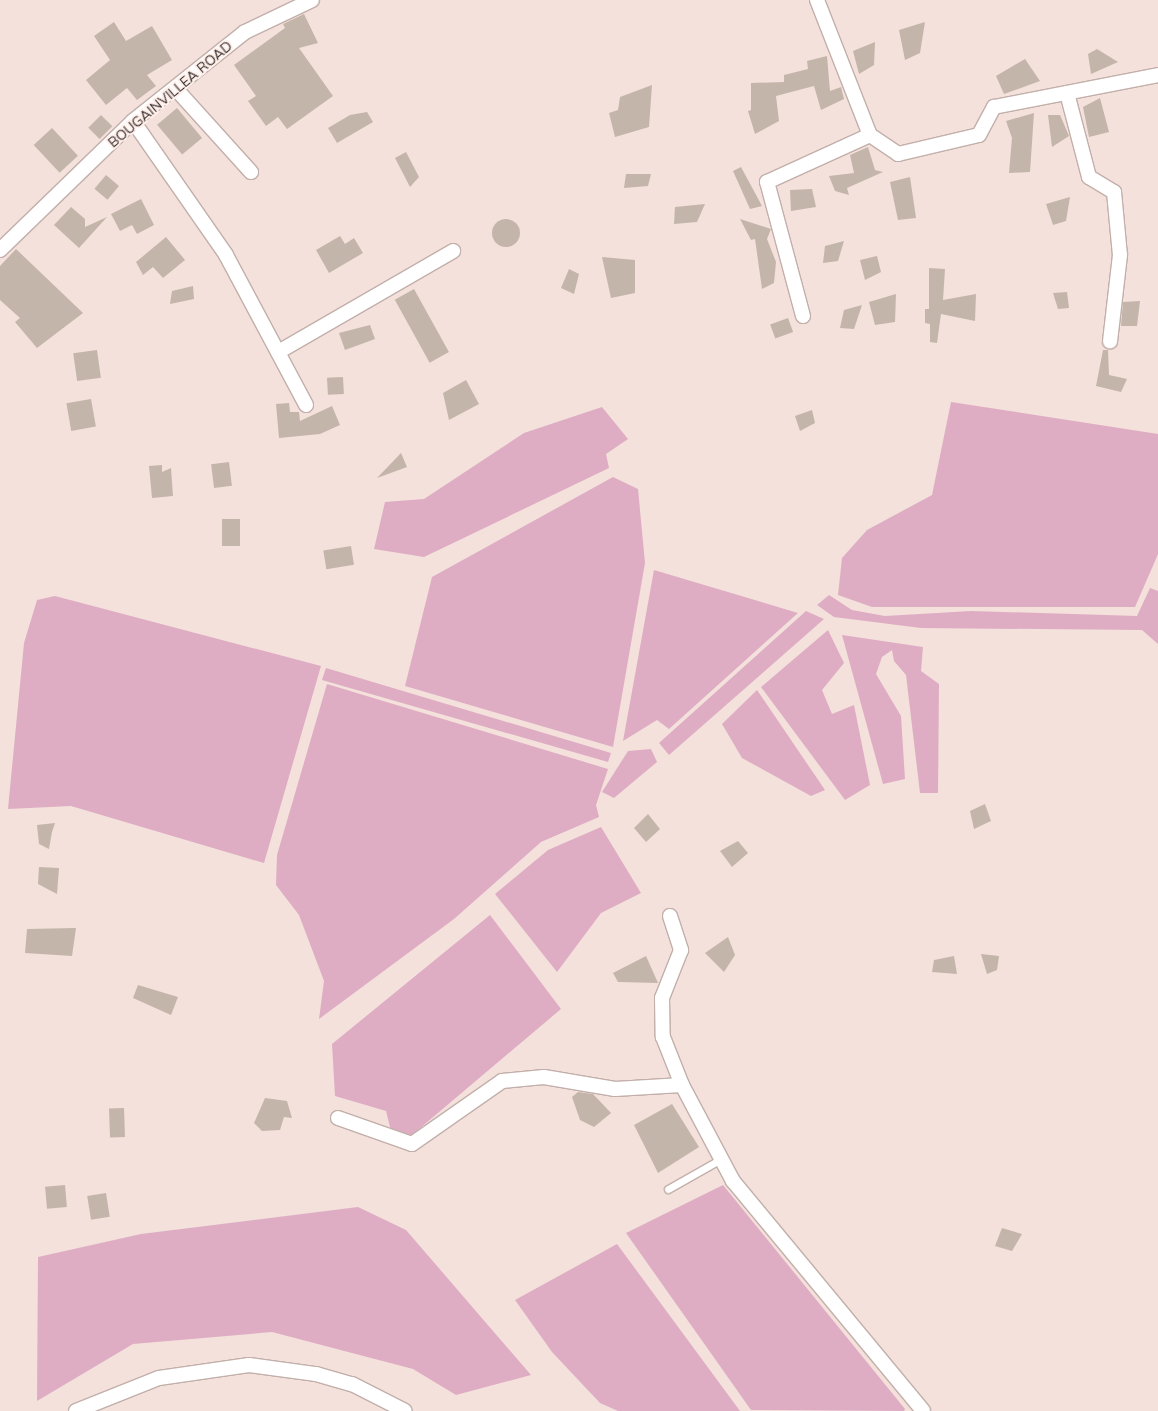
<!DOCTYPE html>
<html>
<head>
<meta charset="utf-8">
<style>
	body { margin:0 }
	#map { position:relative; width:1158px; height:1411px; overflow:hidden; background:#f4e1db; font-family:Mulish,sans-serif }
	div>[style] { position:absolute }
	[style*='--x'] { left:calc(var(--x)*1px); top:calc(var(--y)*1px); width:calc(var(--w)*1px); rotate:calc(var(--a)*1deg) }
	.water>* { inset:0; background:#deadc4 }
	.building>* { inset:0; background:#c3b5a9; transform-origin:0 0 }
	.round { border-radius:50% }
	.roads { filter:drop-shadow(1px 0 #c2afaa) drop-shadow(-1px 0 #c2afaa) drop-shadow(0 1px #c2afaa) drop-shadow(0 -1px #c2afaa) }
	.service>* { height:7px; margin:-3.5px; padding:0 3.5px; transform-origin:3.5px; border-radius:3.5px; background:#fff }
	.minor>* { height:14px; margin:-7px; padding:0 7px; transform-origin:7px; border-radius:7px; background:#fff }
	span { translate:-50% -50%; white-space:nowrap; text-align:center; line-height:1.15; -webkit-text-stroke:4px #ffefea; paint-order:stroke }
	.street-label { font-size:14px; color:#393230 }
</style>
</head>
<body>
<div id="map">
	<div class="water">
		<div style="clip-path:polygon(951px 402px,1158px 434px,1158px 554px,1152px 568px,1158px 572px,1152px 568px,1135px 607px,872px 607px,838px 595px,842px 558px,867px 530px,932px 495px)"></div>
		<div style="clip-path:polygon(602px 407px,628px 439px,606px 454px,609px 468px,424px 557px,374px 549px,385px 502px,424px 499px,524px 433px)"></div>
		<div style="clip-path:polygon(613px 477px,638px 489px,645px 563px,613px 747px,405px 686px,432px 577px)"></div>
		<div style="clip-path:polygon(654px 570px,798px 613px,669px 729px,657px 720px,623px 741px)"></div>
		<div style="clip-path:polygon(1150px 588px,1158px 591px,1158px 644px,1142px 630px,921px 628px,834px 617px,817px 605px,829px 595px,852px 610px,885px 616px,971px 611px,1137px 616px)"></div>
		<div style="clip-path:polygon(55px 596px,321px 666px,264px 863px,71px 806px,8px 809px,24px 643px,37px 600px)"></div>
		<div style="clip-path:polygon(806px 611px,824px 619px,669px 755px,659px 743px)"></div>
		<div style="clip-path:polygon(828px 630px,844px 663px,822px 690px,832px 714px,854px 705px,870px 785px,845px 800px,761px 687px)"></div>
		<div style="clip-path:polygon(842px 635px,923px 647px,921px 671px,939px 684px,938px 793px,920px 793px,906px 675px,894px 661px,892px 650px,882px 657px,876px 674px,901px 716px,905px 779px,883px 784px)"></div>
		<div style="clip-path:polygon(326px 668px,611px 753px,608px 762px,322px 680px)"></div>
		<div style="clip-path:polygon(327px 684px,608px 769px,596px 805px,599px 817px,541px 842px,454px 919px,319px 1019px,324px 981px,299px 915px,276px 885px,277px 855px)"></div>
		<div style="clip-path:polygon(757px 690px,825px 790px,811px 796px,742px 758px,722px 724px)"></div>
		<div style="clip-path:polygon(651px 749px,657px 762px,614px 798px,602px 792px,628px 751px)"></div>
		<div style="clip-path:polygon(601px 827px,641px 893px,601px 913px,557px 972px,495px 894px,548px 850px)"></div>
		<div style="clip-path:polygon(490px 915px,561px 1009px,406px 1140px,392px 1135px,386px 1111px,335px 1096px,332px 1044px)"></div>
		<div style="clip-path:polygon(723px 1185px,905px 1409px,904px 1411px,751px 1410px,626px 1233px)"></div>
		<div style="clip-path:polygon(358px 1207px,406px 1230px,531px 1375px,456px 1395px,413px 1369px,272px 1332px,133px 1344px,37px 1401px,38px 1257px,141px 1234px)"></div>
		<div style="clip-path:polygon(617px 1244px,740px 1411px,618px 1411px,600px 1403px,552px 1352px,515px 1300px)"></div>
	</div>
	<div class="building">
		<div style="clip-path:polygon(304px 14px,318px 43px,299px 48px,333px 96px,287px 129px,278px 117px,266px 126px,248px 101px,256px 96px,234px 65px,285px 28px,283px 24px)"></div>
		<div style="clip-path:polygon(114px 22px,126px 41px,152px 26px,172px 60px,147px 75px,156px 86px,137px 100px,127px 88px,106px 105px,86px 80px,110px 60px,94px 36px)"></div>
		<div style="clip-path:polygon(925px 22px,920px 53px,905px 60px,899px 30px)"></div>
		<div style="clip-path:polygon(875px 42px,874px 65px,859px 74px,853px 51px)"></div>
		<div style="clip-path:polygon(1097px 49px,1118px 62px,1091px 74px,1088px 54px)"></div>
		<div style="clip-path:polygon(827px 56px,830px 91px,841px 87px,844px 99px,821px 110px,814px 86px,776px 96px,779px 121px,755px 134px,748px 111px,751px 110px,751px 83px,784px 82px,784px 75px,808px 69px,807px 61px)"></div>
		<div style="clip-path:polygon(1025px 59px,1040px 81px,1004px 94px,996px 76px)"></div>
		<div style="clip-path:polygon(652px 85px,649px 127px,615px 137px,609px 113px,618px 110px,620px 97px)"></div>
		<div style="clip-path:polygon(1100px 98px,1109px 132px,1089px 137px,1083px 107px)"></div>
		<div style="left:177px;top:108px;width:39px;height:26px;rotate:50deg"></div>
		<div style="clip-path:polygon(367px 112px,373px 122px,337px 143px,328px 128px,350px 115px)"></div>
		<div style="clip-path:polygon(1034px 113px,1030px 172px,1009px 173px,1012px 138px,1006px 121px)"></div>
		<div style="left:101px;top:115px;width:16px;height:18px;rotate:45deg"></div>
		<div style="clip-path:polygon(1048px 115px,1060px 115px,1069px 136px,1052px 147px)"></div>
		<div style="left:52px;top:128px;width:38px;height:25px;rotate:47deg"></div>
		<div style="clip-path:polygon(868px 147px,875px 170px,883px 172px,847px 188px,849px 195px,835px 191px,829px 176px,854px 173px,850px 155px)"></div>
		<div style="clip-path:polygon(406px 152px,419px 177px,410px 187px,395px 158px)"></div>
		<div style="clip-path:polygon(741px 167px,762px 206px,750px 209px,733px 171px)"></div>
		<div style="clip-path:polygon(626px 174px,651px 174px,648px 186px,624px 188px)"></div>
		<div style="left:106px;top:175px;width:17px;height:18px;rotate:40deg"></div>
		<div style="clip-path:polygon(910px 177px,916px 218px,898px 220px,890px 182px)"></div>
		<div style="clip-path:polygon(812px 189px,816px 207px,791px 211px,790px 190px)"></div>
		<div style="clip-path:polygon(1070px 197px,1066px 221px,1053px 225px,1046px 204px)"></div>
		<div style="clip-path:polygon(141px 199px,154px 225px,137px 234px,132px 225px,120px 231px,111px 214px)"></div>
		<div style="clip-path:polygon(705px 204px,697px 222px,674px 224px,675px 207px)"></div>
		<div style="clip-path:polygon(71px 207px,85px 219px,85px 227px,107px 217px,79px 248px,54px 225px)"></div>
		<div class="round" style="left:492px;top:219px;width:28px;height:28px"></div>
		<div style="clip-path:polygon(740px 219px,771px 229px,767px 239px,776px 262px,774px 283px,762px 289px,755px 239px,751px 240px)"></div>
		<div style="clip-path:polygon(340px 236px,345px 244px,354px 238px,363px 253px,329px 273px,316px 250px)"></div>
		<div style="clip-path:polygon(166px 237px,185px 260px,163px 278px,153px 267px,143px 275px,136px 262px)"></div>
		<div style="clip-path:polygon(844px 241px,838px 261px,823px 263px,825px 246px)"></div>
		<div style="clip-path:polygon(16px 249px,83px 313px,37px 348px,15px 322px,20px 318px,0 300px,0 266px)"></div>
		<div style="clip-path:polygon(877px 256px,881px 272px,865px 280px,860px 260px)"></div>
		<div style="clip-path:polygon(602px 257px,635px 260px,635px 293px,611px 298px)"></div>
		<div style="clip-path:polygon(929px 268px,945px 269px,943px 300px,976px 294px,975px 321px,941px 314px,937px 343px,930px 342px,930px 324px,925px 323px,925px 309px,929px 309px)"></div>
		<div style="clip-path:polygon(569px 269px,579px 274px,574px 294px,561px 288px)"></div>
		<div style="clip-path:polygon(193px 286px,194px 299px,170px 304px,172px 291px)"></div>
		<div style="left:414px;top:289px;width:72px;height:22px;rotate:61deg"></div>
		<div style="clip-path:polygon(1067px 292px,1069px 308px,1058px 309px,1053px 293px)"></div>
		<div style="clip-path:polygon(896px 294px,895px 322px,875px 325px,869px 302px)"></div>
		<div style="clip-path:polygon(1140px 301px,1137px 326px,1121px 326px,1123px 302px)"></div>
		<div style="clip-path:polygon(862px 305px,854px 329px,840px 328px,844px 310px)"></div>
		<div style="left:788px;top:318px;width:15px;height:19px;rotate:70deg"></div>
		<div style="clip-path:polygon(370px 325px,375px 339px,345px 350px,339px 333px)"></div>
		<div style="left:97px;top:350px;width:28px;height:24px;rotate:82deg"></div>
		<div style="clip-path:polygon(1103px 350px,1108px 350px,1109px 375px,1127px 379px,1121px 392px,1096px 386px)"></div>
		<div style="left:343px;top:377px;width:17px;height:16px;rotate:87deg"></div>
		<div style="clip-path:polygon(466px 380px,479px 404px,449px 420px,443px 393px)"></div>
		<div style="left:91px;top:399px;width:28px;height:25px;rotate:80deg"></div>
		<div style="clip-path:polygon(289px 403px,290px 412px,299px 412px,300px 421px,332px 406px,340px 425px,320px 434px,279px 438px,276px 404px)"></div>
		<div style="clip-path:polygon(812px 410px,815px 423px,800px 431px,795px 416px)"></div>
		<div style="clip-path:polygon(401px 453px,407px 467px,377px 478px)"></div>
		<div style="left:229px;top:462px;width:24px;height:18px;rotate:83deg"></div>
		<div style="clip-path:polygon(162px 465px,162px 472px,171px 468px,173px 496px,152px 498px,149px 466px)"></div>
		<div style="left:222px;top:519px;width:18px;height:27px"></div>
		<div style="left:351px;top:546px;width:19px;height:28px;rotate:81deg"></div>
		<div style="clip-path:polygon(985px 804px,991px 821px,974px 829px,970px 811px)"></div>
		<div style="clip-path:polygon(648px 814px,660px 829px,646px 842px,634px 828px)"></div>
		<div style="clip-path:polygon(55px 823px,52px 832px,49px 849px,39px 844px,37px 825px)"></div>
		<div style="clip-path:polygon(738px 841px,748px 853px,732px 867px,720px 851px)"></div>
		<div style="clip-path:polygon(39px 867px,59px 868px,57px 894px,38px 884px)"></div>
		<div style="clip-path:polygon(76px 928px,72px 956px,25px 953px,27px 929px)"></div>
		<div style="clip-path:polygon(728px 937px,735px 955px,724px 972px,705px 953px)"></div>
		<div style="clip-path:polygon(981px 954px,999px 956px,997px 970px,987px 974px)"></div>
		<div style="clip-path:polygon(646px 956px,658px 983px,618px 982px,613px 973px)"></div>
		<div style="clip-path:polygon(954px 956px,957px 974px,932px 972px,934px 960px)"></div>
		<div style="clip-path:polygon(138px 985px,178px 997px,171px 1015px,133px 998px)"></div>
		<div style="clip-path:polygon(578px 1092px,593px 1094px,611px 1113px,594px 1127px,580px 1120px,572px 1097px)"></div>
		<div style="clip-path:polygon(265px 1098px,287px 1101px,292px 1118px,284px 1117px,280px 1130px,262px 1131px,254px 1123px)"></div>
		<div style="clip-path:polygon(672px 1104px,699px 1147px,658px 1173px,634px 1125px)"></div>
		<div style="left:124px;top:1108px;width:29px;height:15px;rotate:88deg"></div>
		<div style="left:65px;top:1185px;width:22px;height:20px;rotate:85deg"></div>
		<div style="left:106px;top:1193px;width:24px;height:19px;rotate:81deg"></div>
		<div style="clip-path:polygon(1002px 1228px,1022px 1234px,1012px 1251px,995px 1246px)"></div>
	</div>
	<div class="roads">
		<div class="service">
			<div style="--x:668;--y:1189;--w:61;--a:-29.5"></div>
		</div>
		<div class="minor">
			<div style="--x:817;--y:0;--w:145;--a:68.6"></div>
			<div style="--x:870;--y:135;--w:34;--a:34"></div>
			<div style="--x:898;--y:154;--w:83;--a:-13.2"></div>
			<div style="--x:979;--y:135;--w:32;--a:-62"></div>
			<div style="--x:994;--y:107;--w:167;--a:-11"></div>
			<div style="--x:176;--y:89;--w:112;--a:47.9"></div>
			<div style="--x:1067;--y:93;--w:87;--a:75.3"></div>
			<div style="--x:1089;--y:177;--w:29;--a:31"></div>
			<div style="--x:1114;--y:192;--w:63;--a:84.6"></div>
			<div style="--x:1120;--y:255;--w:87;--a:96.6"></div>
			<div style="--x:133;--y:121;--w:163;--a:55.2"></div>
			<div style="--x:226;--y:255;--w:170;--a:61.9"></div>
			<div style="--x:0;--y:250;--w:185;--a:-44.1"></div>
			<div style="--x:133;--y:121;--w:143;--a:-38.5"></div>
			<div style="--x:245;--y:32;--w:74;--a:-25.5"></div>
			<div style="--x:803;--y:316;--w:139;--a:-105"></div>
			<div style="--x:767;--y:182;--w:113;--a:-24.5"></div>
			<div style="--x:280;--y:351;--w:200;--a:-30"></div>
			<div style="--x:670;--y:916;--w:36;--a:72"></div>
			<div style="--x:681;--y:950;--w:52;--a:111.6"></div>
			<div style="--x:662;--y:998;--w:39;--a:89"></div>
			<div style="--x:663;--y:1037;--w:52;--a:68.4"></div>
			<div style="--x:682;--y:1085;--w:109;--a:62"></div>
			<div style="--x:733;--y:1181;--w:298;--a:50.4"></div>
			<div style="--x:338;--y:1118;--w:78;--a:19.4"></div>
			<div style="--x:412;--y:1144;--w:110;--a:-35"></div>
			<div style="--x:502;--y:1081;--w:42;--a:-5.4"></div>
			<div style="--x:544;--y:1077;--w:72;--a:9.6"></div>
			<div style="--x:615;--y:1089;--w:67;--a:-3.4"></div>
			<div style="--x:76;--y:1411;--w:89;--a:-21.7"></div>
			<div style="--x:159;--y:1378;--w:91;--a:-8.2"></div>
			<div style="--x:249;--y:1365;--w:68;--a:7.7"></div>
			<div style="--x:316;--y:1374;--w:37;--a:16"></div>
			<div style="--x:352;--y:1384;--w:59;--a:27"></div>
		</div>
	</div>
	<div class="street-label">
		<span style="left:170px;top:94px;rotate:-40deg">BOUGAINVILLEA ROAD</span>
	</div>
</div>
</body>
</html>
